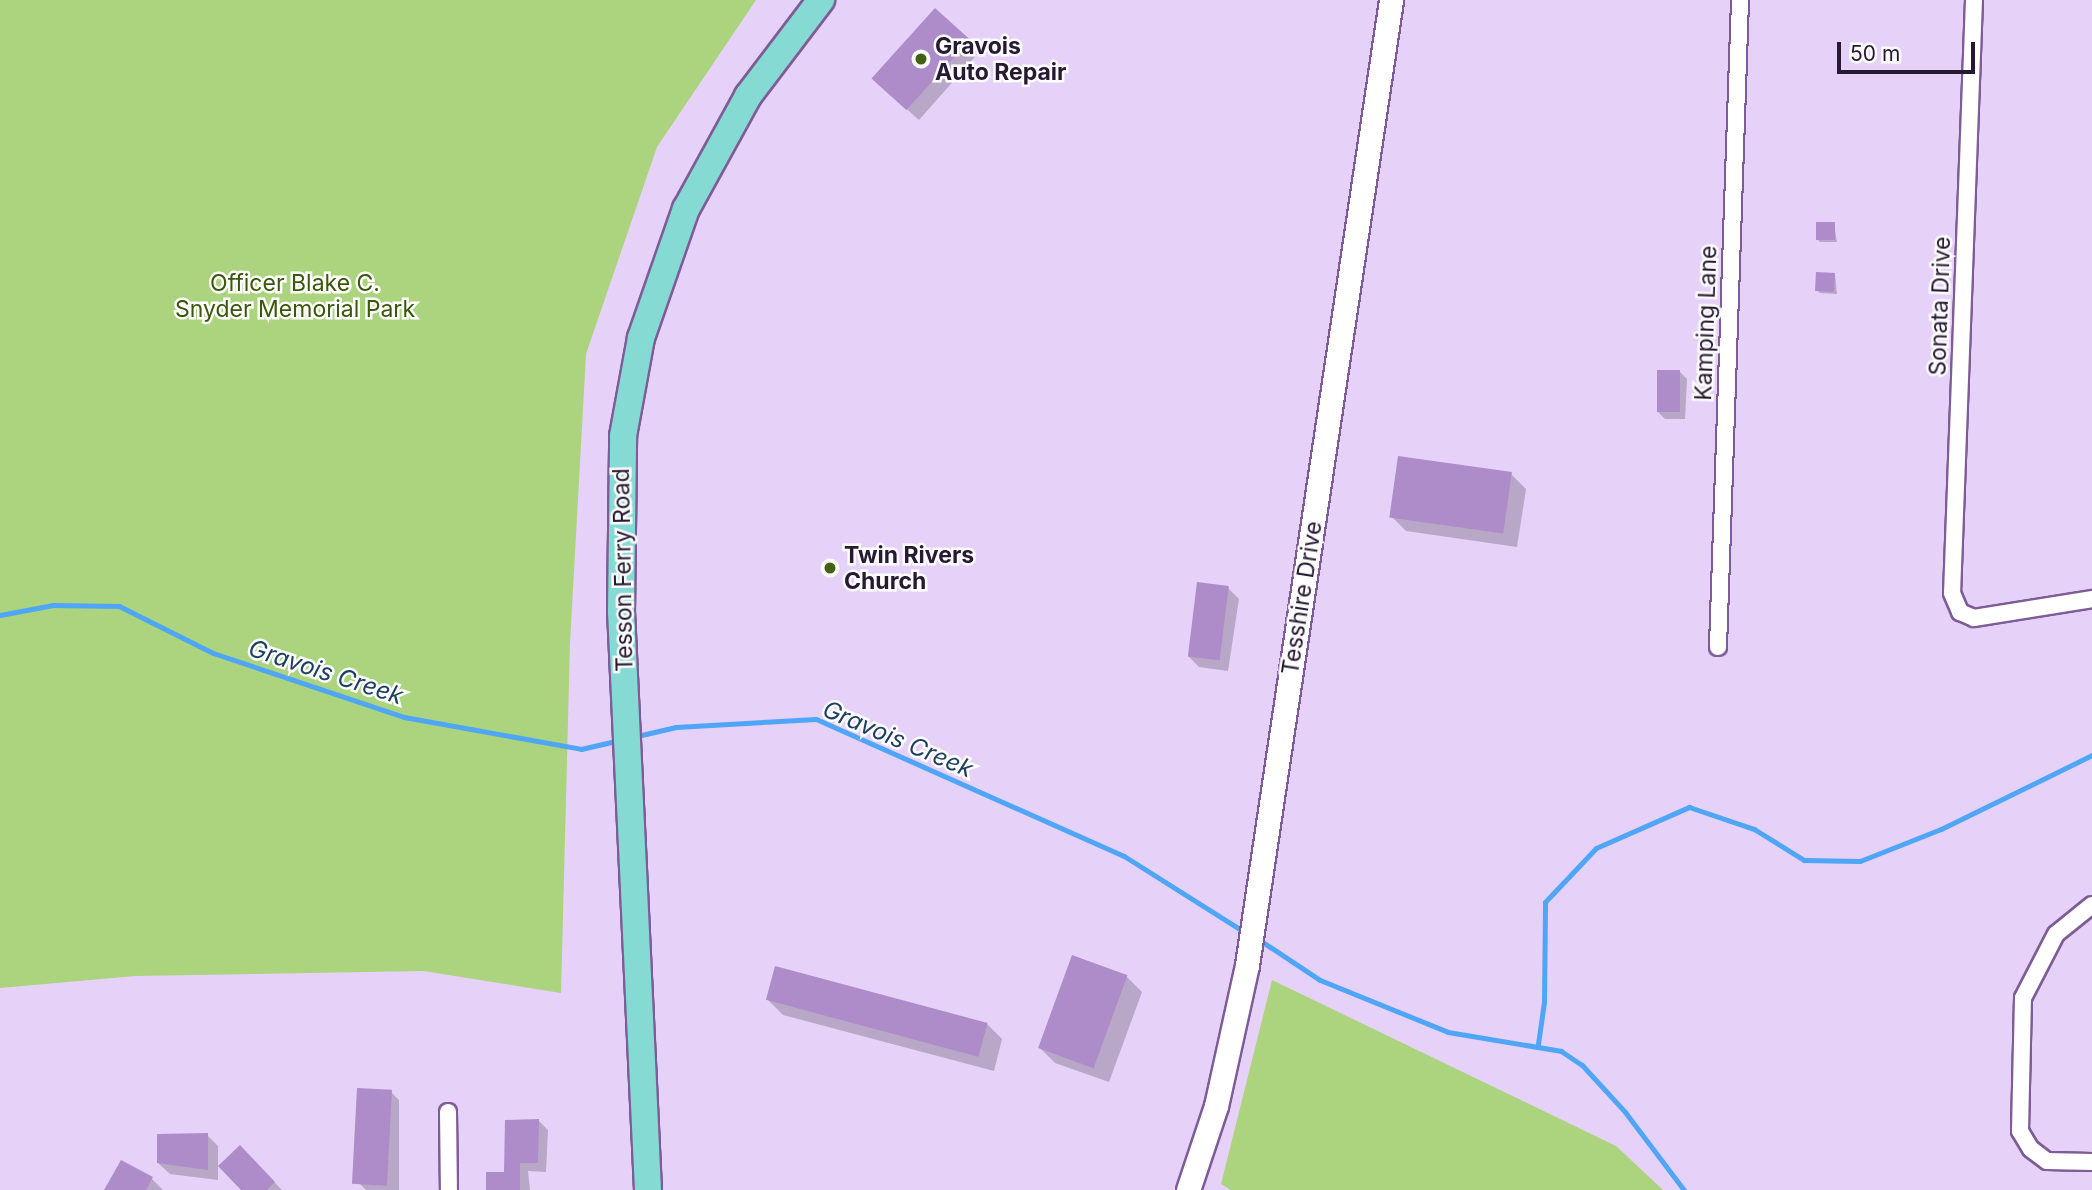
<!DOCTYPE html>
<html>
<head>
<meta charset="utf-8">
<style>
	body { margin:0 }
	#map { position:relative; width:2092px; height:1190px; overflow:hidden; background:#e6d1f8; font-family:Inter,sans-serif }
	div>[style] { position:absolute }
	.green>* { inset:0; background:#acd37e }
	.shadow>* { inset:0; background:#0003 }
	.stream>* { height:5px; margin:-2.5px; padding:0 2.5px; transform-origin:2.5px; border-radius:2.5px; background:#4fa6f7 }
	.building>* { inset:0; background:#ad8cc9; transform-origin:0 0 }
	.roads { filter:drop-shadow(2px 0 #7d5c97) drop-shadow(-2px 0 #7d5c97) drop-shadow(0 2px #7d5c97) drop-shadow(0 -2px #7d5c97) }
	.street>* { height:16px; margin:-8px; padding:0 8px; transform-origin:8px; border-radius:8px; background:#fff }
	.secondary>* { height:23px; margin:-11.5px; padding:0 11.5px; transform-origin:11.5px; border-radius:11.5px; background:#fff }
	.primary>* { height:26px; margin:-13px; padding:0 13px; transform-origin:13px; border-radius:13px; background:#86dad4 }
	.dots>* { width:19px; height:19px; translate:-50% -50%; box-sizing:border-box; border:4px solid #fcfcfc; border-radius:50% }
	span { translate:-50% -50%; white-space:nowrap; text-align:center; line-height:1.15; -webkit-text-stroke:5px #fcfcfc; paint-order:stroke }
	.poi-label { font-size:23px; color:#261931; font-weight:700 }
	.left { translate:0 -50%; text-align:left }
	.park-label { font-size:23px; color:#3b570a }
	.street-label { font-size:23px; color:#261931 }
	.water-label { font-size:24px; color:#1d4061; font-style:italic }
	.scale { position:absolute; left:1837px; top:42px; width:138px; height:32px; box-sizing:border-box; border:4px solid #261931; border-top:0; padding-left:9px; font-size:21px; line-height:24px; white-space:nowrap; color:#261931; -webkit-text-stroke:5px #fcfcfc; paint-order:stroke }
</style>
</head>
<body>
<div id="map">
	<div class="green">
		<i style="clip-path:polygon(0 0,756px 0,657px 147px,586px 354px,570px 643px,561px 993px,423px 971px,135px 976px,0 988px)"></i>
		<i style="clip-path:polygon(1272px 980px,1616px 1146px,1663px 1190px,1231px 1190px,1221px 1184px)"></i>
	</div>
	<div class="shadow">
		<i style="clip-path:polygon(969px 40px,980px 51px,919px 120px,885px 90px)"></i>
		<i style="clip-path:polygon(1834px 224px,1837px 242px,1820px 242px,1817px 239px)"></i>
		<i style="clip-path:polygon(1835px 274px,1837px 294px,1820px 293px,1817px 290px)"></i>
		<i style="clip-path:polygon(1680px 372px,1687px 379px,1685px 419px,1665px 419px,1658px 412px)"></i>
		<i style="clip-path:polygon(1511px 474px,1526px 489px,1517px 547px,1406px 531px,1391px 516px)"></i>
		<i style="clip-path:polygon(1228px 588px,1239px 599px,1228px 671px,1199px 667px,1188px 656px)"></i>
		<i style="clip-path:polygon(1127px 977px,1142px 992px,1109px 1082px,1055px 1063px,1040px 1048px)"></i>
		<i style="clip-path:polygon(768px 1000px,987px 1024px,1002px 1039px,994px 1071px,783px 1015px)"></i>
		<i style="clip-path:polygon(391px 1092px,399px 1100px,399px 1190px,366px 1190px,359px 1183px)"></i>
		<i style="clip-path:polygon(539px 1121px,548px 1130px,546px 1172px,528px 1171px,530px 1190px,489px 1190px,505px 1174px)"></i>
		<i style="clip-path:polygon(207px 1135px,218px 1146px,218px 1180px,170px 1174px,158px 1163px)"></i>
		<i style="clip-path:polygon(240px 1148px,282px 1190px,242px 1190px)"></i>
		<i style="clip-path:polygon(152px 1179px,163px 1190px,106px 1190px)"></i>
	</div>
	<div class="stream">
		<i style="left:0;top:615px;width:54px;rotate:-10.7deg"></i>
		<i style="left:53px;top:605px;width:66px;rotate:0.9deg"></i>
		<i style="left:119px;top:606px;width:105px;rotate:26.6deg"></i>
		<i style="left:213px;top:653px;width:201px;rotate:18.5deg"></i>
		<i style="left:404px;top:717px;width:180px;rotate:10.2deg"></i>
		<i style="left:581px;top:749px;width:40px;rotate:-13deg"></i>
		<i style="left:633px;top:737px;width:44px;rotate:-13.1deg"></i>
		<i style="left:676px;top:727px;width:140px;rotate:-3.3deg"></i>
		<i style="left:816px;top:719px;width:337px;rotate:24deg"></i>
		<i style="left:1124px;top:856px;width:144px;rotate:32.3deg"></i>
		<i style="left:1258px;top:939px;width:74px;rotate:33.5deg"></i>
		<i style="left:1320px;top:980px;width:138px;rotate:22.1deg"></i>
		<i style="left:1448px;top:1032px;width:115px;rotate:9.5deg"></i>
		<i style="left:1561px;top:1051px;width:25px;rotate:34deg"></i>
		<i style="left:1582px;top:1065px;width:64px;rotate:47.5deg"></i>
		<i style="left:1625px;top:1112px;width:98px;rotate:52.9deg"></i>
		<i style="left:1538px;top:1044px;width:42px;rotate:-81.9deg"></i>
		<i style="left:1544px;top:1002px;width:100px;rotate:-89.4deg"></i>
		<i style="left:1545px;top:902px;width:74px;rotate:-46.6deg"></i>
		<i style="left:1596px;top:848px;width:102px;rotate:-23.8deg"></i>
		<i style="left:1689px;top:807px;width:69px;rotate:18.7deg"></i>
		<i style="left:1754px;top:829px;width:59px;rotate:31.8deg"></i>
		<i style="left:1804px;top:860px;width:56px;rotate:1deg"></i>
		<i style="left:1860px;top:861px;width:87px;rotate:-21.6deg"></i>
		<i style="left:1941px;top:829px;width:168px;rotate:-26.1deg"></i>
	</div>
	<div class="building">
		<i style="left:935px;top:8px;width:47px;height:95px;rotate:42deg"></i>
		<i style="left:1816px;top:222px;width:19px;height:18px"></i>
		<i style="left:1816px;top:272px;width:19px;height:19px;rotate:3deg"></i>
		<i style="left:1657px;top:370px;width:23px;height:42px"></i>
		<i style="left:1398px;top:456px;width:115px;height:62px;rotate:8deg"></i>
		<i style="left:1197px;top:582px;width:32px;height:75px;rotate:7deg"></i>
		<i style="left:1072px;top:955px;width:59px;height:99px;rotate:20deg"></i>
		<i style="left:775px;top:966px;width:220px;height:35px;rotate:15deg"></i>
		<i style="left:357px;top:1088px;width:35px;height:96px;rotate:3deg"></i>
		<i style="clip-path:polygon(539px 1119px,538px 1163px,520px 1163px,520px 1190px,486px 1190px,486px 1172px,504px 1172px,505px 1120px)"></i>
		<i style="clip-path:polygon(208px 1133px,208px 1170px,157px 1163px,157px 1134px)"></i>
		<i style="clip-path:polygon(240px 1145px,275px 1182px,267px 1190px,241px 1190px,218px 1166px)"></i>
		<i style="clip-path:polygon(121px 1160px,153px 1177px,146px 1190px,104px 1190px)"></i>
	</div>
	<div class="roads">
		<div class="street">
			<i style="left:1974px;top:0;width:593px;rotate:92.12deg"></i>
			<i style="left:1952px;top:593px;width:21px;rotate:67deg"></i>
			<i style="left:1960px;top:612px;width:15px;rotate:23deg"></i>
			<i style="left:1974px;top:618px;width:120px;rotate:-9.1deg"></i>
			<i style="left:1718px;top:647px;width:647px;rotate:-88.05deg"></i>
			<i style="left:2092px;top:905px;width:46px;rotate:141.1deg"></i>
			<i style="left:2056px;top:934px;width:72px;rotate:117.3deg"></i>
			<i style="left:2023px;top:998px;width:133px;rotate:91.3deg"></i>
			<i style="left:2020px;top:1131px;width:21px;rotate:59deg"></i>
			<i style="left:2031px;top:1149px;width:20px;rotate:37deg"></i>
			<i style="left:2047px;top:1161px;width:45px;rotate:1.3deg"></i>
			<i style="left:448px;top:1112px;width:78px;rotate:89.3deg"></i>
		</div>
		<div class="secondary">
			<i style="left:1188px;top:1190px;width:89px;rotate:-71.6deg"></i>
			<i style="left:1216px;top:1106px;width:144px;rotate:-77.6deg"></i>
			<i style="left:1247px;top:965px;width:976px;rotate:-81.51deg"></i>
		</div>
		<div class="primary">
			<i style="left:648px;top:1190px;width:579px;rotate:-92.67deg"></i>
			<i style="left:621px;top:612px;width:176px;rotate:-89.3deg"></i>
			<i style="left:623px;top:436px;width:100px;rotate:-79.6deg"></i>
			<i style="left:641px;top:338px;width:137px;rotate:-70.8deg"></i>
			<i style="left:686px;top:209px;width:129px;rotate:-61.2deg"></i>
			<i style="left:748px;top:96px;width:121px;rotate:-52.8deg"></i>
		</div>
	</div>
	<div class="dots">
		<i style="left:921px;top:59px;background:#436114"></i>
		<i style="left:830px;top:568px;background:#436114"></i>
	</div>
	<div class="poi-label">
		<span class="left" style="left:935px;top:59px">Gravois<br>Auto Repair</span>
		<span class="left" style="left:844px;top:568px">Twin Rivers<br>Church</span>
	</div>
	<div class="park-label">
		<span style="left:295px;top:296px">Officer Blake C.<br>Snyder Memorial Park</span>
	</div>
	<div class="street-label">
		<span style="left:1940px;top:306px;rotate:-88deg">Sonata Drive</span>
		<span style="left:1706px;top:323px;rotate:-88deg">Kamping Lane</span>
		<span style="left:623px;top:570px;rotate:-91deg">Tesson Ferry Road</span>
		<span style="left:1302px;top:598px;rotate:-81deg">Tesshire Drive</span>
	</div>
	<div class="water-label">
		<span style="left:326px;top:672px;rotate:18deg">Gravois Creek</span>
		<span style="left:898px;top:739px;rotate:23deg">Gravois Creek</span>
	</div>
	<div class="scale">50 m</div>
</div>
</body>
</html>
